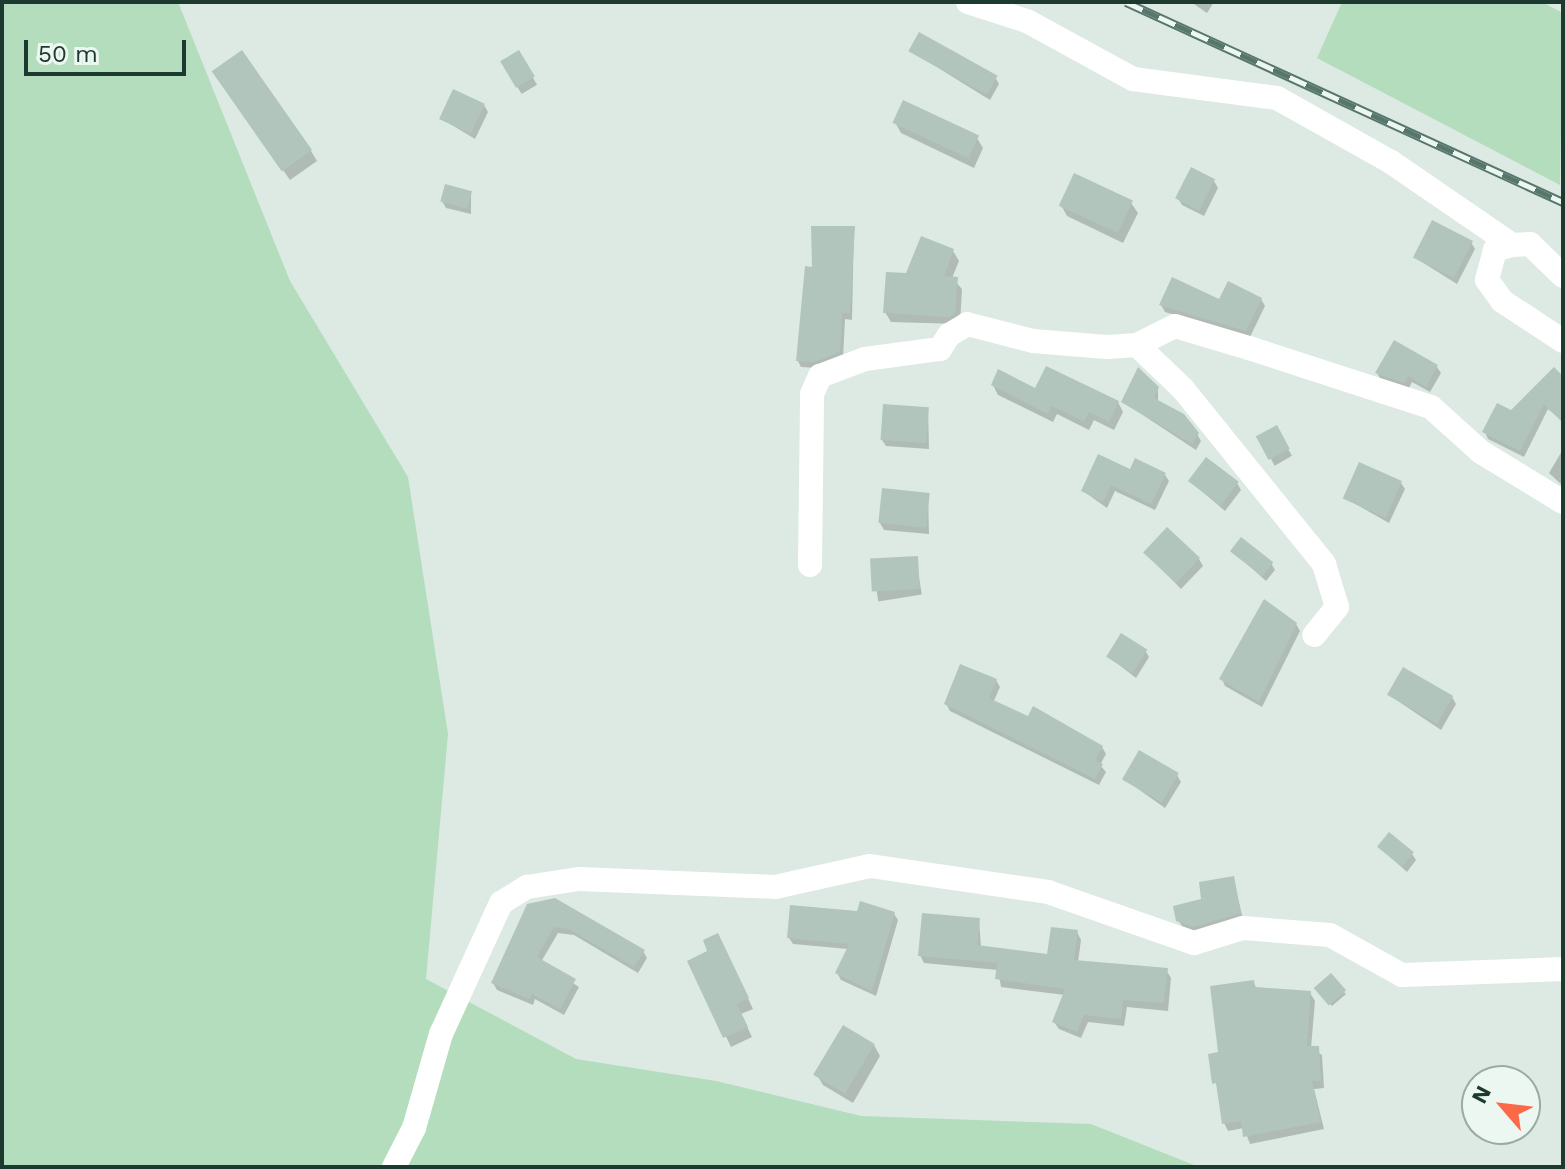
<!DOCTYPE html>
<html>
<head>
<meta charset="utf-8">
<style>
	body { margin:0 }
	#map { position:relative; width:1565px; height:1169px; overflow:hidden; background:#dceae3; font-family:"Work Sans",sans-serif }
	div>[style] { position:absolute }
	.green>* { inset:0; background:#b3ddbc }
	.shadow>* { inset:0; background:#0003; transform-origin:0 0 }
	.building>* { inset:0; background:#b2c5bc; transform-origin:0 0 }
	.street>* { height:24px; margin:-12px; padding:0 12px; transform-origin:12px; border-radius:12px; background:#fff }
	.rail>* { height:9px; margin-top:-4.5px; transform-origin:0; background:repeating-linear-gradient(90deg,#edf7f1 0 18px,#57766c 0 36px); box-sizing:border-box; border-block:2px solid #57766c }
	span { translate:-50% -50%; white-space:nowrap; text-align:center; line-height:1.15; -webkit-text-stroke:8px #edf7f1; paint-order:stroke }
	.frame { position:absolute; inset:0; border:4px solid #1d3a30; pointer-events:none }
	.north { position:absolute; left:1461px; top:1065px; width:80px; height:80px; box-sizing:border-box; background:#edf7f1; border:2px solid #9aaba4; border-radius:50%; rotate:298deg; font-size:22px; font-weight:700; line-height:32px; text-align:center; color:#1d3a30 }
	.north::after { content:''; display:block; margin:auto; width:28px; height:36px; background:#fb6949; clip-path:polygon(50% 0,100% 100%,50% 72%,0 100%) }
	.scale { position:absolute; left:24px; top:40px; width:162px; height:36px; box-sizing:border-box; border:4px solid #1d3a30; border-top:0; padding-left:10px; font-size:24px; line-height:28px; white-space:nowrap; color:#1d3a30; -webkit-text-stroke:6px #edf7f1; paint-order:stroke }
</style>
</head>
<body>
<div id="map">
	<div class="green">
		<i style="clip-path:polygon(2px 2px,178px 2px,290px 281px,408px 477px,448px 734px,426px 979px,576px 1059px,716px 1081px,861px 1116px,1091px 1124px,1199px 1167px,2px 1167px)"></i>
		<i style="clip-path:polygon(1342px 2px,1542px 2px,1563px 13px,1560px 185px,1317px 58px)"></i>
	</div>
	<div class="shadow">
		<i style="clip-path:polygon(1191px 2px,1214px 2px,1207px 13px)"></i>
		<i style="clip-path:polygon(911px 51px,995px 77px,999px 84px,990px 100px)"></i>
		<i style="left:518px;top:53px;width:37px;height:18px;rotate:59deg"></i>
		<i style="clip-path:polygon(221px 82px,311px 151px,317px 161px,290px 180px)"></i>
		<i style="clip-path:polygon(484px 105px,488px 112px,475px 139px,442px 119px)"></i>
		<i style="clip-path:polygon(895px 122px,977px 138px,983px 148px,974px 168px,901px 133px)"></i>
		<i style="clip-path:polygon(1214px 181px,1218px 188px,1204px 216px,1182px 205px,1178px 198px)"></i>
		<i style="clip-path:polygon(471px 193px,471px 214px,446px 208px,442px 201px)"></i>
		<i style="clip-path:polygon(1131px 203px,1138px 213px,1123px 243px,1067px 216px,1061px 205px)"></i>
		<i style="clip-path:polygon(854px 228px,852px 320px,845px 319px,843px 359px,819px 368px,801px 367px,798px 361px,814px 269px)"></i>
		<i style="clip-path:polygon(1471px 242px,1475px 249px,1457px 284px,1414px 257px)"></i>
		<i style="clip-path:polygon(953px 251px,959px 261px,952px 278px,962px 289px,960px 324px,891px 322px,885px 312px,907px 275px)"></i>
		<i style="clip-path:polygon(1261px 299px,1265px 306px,1250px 337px,1165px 312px,1161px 305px)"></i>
		<i style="clip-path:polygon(1437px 367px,1441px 373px,1430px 392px,1412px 382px,1409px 388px,1381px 380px,1377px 373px)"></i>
		<i style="clip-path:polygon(1563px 379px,1563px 421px,1548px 409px,1524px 457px,1488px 439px,1485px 432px)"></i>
		<i style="clip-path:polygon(993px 385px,1118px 402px,1123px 412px,1114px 430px,1094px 420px,1089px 430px,1057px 414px,1053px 422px,998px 395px)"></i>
		<i style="clip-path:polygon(1158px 388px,1158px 402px,1197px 434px,1201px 441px,1196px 450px,1123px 402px)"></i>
		<i style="clip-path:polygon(928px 409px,929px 449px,886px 446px,882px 440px)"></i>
		<i style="left:1276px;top:428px;width:32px;height:20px;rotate:60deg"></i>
		<i style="clip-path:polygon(1562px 451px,1563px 452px,1563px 486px,1549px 473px)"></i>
		<i style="clip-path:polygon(1131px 472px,1165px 475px,1169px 481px,1155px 510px,1115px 491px,1107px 508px,1083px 491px)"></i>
		<i style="clip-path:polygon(1190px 481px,1237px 483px,1241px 490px,1225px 511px)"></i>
		<i style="clip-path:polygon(1401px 483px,1405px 489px,1389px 523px,1345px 498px)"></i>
		<i style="clip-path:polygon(928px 495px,929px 534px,884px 530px,880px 523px)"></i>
		<i style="clip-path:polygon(1233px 551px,1271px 563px,1275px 570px,1266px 581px)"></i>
		<i style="clip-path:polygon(1146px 553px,1199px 559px,1203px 566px,1181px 589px)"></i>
		<i style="left:916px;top:558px;width:37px;height:44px;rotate:81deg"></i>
		<i style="clip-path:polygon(1296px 624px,1300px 631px,1262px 707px,1225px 686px,1222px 679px)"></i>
		<i style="clip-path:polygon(1145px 650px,1149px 657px,1136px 678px,1109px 657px)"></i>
		<i style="clip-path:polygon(996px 680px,1000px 687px,993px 703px,1102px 747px,1106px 754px,1100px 765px,1106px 772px,1099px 785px,950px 711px,946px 704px)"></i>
		<i style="clip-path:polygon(1389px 695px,1452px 697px,1456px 704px,1441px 730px)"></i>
		<i style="clip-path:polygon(1177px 775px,1181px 782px,1165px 808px,1124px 779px)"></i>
		<i style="clip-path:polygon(1379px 847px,1412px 854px,1416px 860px,1407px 872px)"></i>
		<i style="clip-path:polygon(1233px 878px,1243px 919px,1198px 932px,1182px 926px,1178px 920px)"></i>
		<i style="clip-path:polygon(529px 906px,643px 951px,647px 958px,638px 973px,574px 935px,558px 933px,541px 962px,579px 987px,564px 1015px,535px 999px,533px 1005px,497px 990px,493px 983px)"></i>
		<i style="clip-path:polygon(894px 914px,898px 920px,876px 996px,841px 980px,837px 973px,848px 949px,793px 944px,789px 938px)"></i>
		<i style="clip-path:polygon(979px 920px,981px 947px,1049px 956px,1077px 932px,1081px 940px,1078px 962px,1166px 970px,1171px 978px,1168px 1011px,1127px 1007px,1124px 1026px,1088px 1022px,1081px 1038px,1059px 1029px,1054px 1022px,1065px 995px,1001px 987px,998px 970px,924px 963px,920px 955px)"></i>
		<i style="clip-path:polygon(723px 945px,753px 1009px,741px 1014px,752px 1037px,731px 1047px,690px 962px)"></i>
		<i style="clip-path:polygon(1253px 982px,1257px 989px,1310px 993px,1315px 1001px,1311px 1048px,1322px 1055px,1324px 1088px,1314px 1089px,1324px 1129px,1250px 1144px,1244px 1128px,1228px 1131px,1224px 1123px,1211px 1055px,1221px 1054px)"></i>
		<i style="clip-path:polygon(1318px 991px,1344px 992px,1346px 994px,1332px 1006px)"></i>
		<i style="clip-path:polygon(874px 1045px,880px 1056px,853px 1103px,823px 1085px,817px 1075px)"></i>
	</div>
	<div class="building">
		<i style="left:919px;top:32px;width:90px;height:22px;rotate:29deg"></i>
		<i style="left:242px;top:50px;width:122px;height:37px;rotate:55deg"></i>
		<i style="left:519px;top:50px;width:31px;height:22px;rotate:59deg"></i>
		<i style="left:453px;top:89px;width:35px;height:33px;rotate:25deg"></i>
		<i style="left:903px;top:100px;width:84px;height:25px;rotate:25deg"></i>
		<i style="left:1191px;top:167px;width:27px;height:35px;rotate:27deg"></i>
		<i style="left:1074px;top:173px;width:65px;height:36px;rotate:25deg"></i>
		<i style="left:445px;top:184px;width:28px;height:18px;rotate:15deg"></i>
		<i style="left:1432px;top:220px;width:46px;height:42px;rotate:27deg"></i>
		<i style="clip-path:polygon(811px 226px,855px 226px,850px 313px,842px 313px,840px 352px,814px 362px,796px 361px,805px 266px,812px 267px)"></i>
		<i style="clip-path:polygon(921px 236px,954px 249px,944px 276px,958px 277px,955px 314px,949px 317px,883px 313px,886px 272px,906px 273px)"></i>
		<i style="clip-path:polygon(1172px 277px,1219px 299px,1228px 281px,1262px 298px,1246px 331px,1159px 305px)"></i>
		<i style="clip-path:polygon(1394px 340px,1438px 365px,1426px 387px,1408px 376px,1405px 383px,1375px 373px)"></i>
		<i style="clip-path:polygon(1046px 366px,1119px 401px,1109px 422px,1089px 412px,1084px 422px,1052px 406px,1048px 414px,991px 385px,998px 369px,1035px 388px)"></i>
		<i style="clip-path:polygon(1138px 367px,1159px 387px,1154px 398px,1184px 414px,1199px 433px,1192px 444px,1121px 402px)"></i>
		<i style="clip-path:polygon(1554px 367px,1563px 376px,1563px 423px,1544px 404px,1520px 451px,1482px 432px,1497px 403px,1511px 410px)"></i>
		<i style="left:883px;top:404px;width:46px;height:36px;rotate:4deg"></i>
		<i style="left:1277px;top:425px;width:27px;height:24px;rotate:62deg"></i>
		<i style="clip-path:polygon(1098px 454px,1130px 469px,1135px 458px,1166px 473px,1151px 504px,1111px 485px,1103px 502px,1081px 491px)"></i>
		<i style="left:1206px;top:457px;width:41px;height:30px;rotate:37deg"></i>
		<i style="left:1359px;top:462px;width:47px;height:40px;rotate:24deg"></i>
		<i style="left:882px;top:488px;width:48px;height:35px;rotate:6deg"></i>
		<i style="left:1167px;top:527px;width:45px;height:35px;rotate:43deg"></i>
		<i style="left:1241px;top:537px;width:41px;height:18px;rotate:38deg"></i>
		<i style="left:918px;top:556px;width:33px;height:48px;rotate:87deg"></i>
		<i style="clip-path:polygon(1264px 599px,1297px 623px,1259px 702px,1219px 679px)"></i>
		<i style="left:1121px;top:633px;width:31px;height:28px;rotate:32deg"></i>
		<i style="clip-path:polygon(960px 664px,997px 679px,989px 698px,1028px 716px,1033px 706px,1103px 746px,1095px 760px,1103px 764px,1095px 779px,944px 704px)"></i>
		<i style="left:1403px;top:667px;width:58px;height:32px;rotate:30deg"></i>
		<i style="left:1139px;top:750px;width:46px;height:34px;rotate:30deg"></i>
		<i style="left:1389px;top:832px;width:32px;height:19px;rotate:39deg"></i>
		<i style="clip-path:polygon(1234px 876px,1241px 913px,1194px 927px,1176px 921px,1173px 906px,1201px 899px,1199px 882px)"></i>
		<i style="clip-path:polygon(555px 898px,645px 950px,634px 967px,568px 929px,554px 927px,537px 957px,576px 979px,560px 1009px,532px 994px,529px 999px,491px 983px,527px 904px)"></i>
		<i style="clip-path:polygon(860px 901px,895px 912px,872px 991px,835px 973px,849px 944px,787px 938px,790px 905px,857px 911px)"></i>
		<i style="clip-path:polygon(922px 913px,980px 918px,977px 945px,1047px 954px,1051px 927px,1078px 930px,1074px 960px,1168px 968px,1164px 1003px,1123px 1000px,1121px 1019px,1084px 1015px,1077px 1032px,1052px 1022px,1065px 989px,995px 979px,997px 963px,918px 956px)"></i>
		<i style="clip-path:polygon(718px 933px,749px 998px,737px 1004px,748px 1027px,723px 1038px,687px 961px,707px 951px,703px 940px)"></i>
		<i style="left:1331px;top:973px;width:23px;height:23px;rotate:49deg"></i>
		<i style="clip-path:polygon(1254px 980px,1255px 987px,1311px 991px,1307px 1046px,1319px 1046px,1321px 1081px,1312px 1081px,1321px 1122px,1243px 1137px,1241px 1121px,1222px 1124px,1216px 1083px,1212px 1084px,1208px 1054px,1218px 1052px,1210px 986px)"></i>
		<i style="left:843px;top:1025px;width:37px;height:58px;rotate:31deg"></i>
	</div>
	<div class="street">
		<i style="left:968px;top:2px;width:62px;rotate:17.9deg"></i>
		<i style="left:1027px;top:21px;width:121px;rotate:28.7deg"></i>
		<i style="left:1133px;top:79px;width:145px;rotate:7.5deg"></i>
		<i style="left:1277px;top:98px;width:131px;rotate:29.3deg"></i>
		<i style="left:1391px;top:162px;width:147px;rotate:34.4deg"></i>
		<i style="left:1563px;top:276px;width:46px;rotate:-135.9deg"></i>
		<i style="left:1530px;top:244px;width:18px;rotate:177deg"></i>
		<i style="left:1512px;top:245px;width:18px;rotate:164deg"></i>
		<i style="left:1495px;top:250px;width:31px;rotate:105deg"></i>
		<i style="left:1487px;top:280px;width:26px;rotate:54deg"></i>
		<i style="left:1502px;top:301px;width:73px;rotate:33.3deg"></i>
		<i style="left:1137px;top:345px;width:64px;rotate:43.7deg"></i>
		<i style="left:1183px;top:389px;width:225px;rotate:51.1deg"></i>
		<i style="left:1324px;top:564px;width:45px;rotate:73.2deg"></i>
		<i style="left:1337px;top:607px;width:36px;rotate:129deg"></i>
		<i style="left:810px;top:565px;width:171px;rotate:-89.3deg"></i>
		<i style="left:812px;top:394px;width:20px;rotate:-66deg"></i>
		<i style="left:820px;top:376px;width:48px;rotate:-20.7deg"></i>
		<i style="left:865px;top:359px;width:76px;rotate:-7.6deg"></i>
		<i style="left:940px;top:349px;width:17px;rotate:-57deg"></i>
		<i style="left:949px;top:335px;width:21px;rotate:-31deg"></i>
		<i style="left:967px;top:324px;width:68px;rotate:14.4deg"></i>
		<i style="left:1033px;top:341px;width:74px;rotate:4.6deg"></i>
		<i style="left:1107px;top:347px;width:30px;rotate:-4deg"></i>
		<i style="left:1137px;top:345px;width:42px;rotate:-26.6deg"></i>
		<i style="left:1175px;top:326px;width:77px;rotate:16.6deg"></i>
		<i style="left:1249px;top:348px;width:191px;rotate:18deg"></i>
		<i style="left:1431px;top:407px;width:67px;rotate:42deg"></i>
		<i style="left:1481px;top:452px;width:96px;rotate:31.4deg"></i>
		<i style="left:394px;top:1167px;width:44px;rotate:-62.9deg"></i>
		<i style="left:414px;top:1128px;width:98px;rotate:-74deg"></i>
		<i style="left:441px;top:1034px;width:144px;rotate:-65.4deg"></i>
		<i style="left:501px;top:903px;width:31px;rotate:-32deg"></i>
		<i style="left:527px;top:887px;width:53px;rotate:-8.7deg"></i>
		<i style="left:579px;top:879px;width:196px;rotate:2.3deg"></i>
		<i style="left:775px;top:887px;width:97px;rotate:-12.5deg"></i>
		<i style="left:870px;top:866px;width:180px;rotate:8.3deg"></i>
		<i style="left:1048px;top:892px;width:155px;rotate:19.3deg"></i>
		<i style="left:1194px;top:943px;width:51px;rotate:-17deg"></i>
		<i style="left:1243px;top:928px;width:87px;rotate:4.6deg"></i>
		<i style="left:1330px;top:935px;width:82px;rotate:29.1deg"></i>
		<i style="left:1402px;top:975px;width:161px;rotate:-2.1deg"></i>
	</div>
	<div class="rail">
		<i style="left:1126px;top:2px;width:481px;rotate:24.6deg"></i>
	</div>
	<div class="frame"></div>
	<div class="north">N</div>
	<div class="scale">50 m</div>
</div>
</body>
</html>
